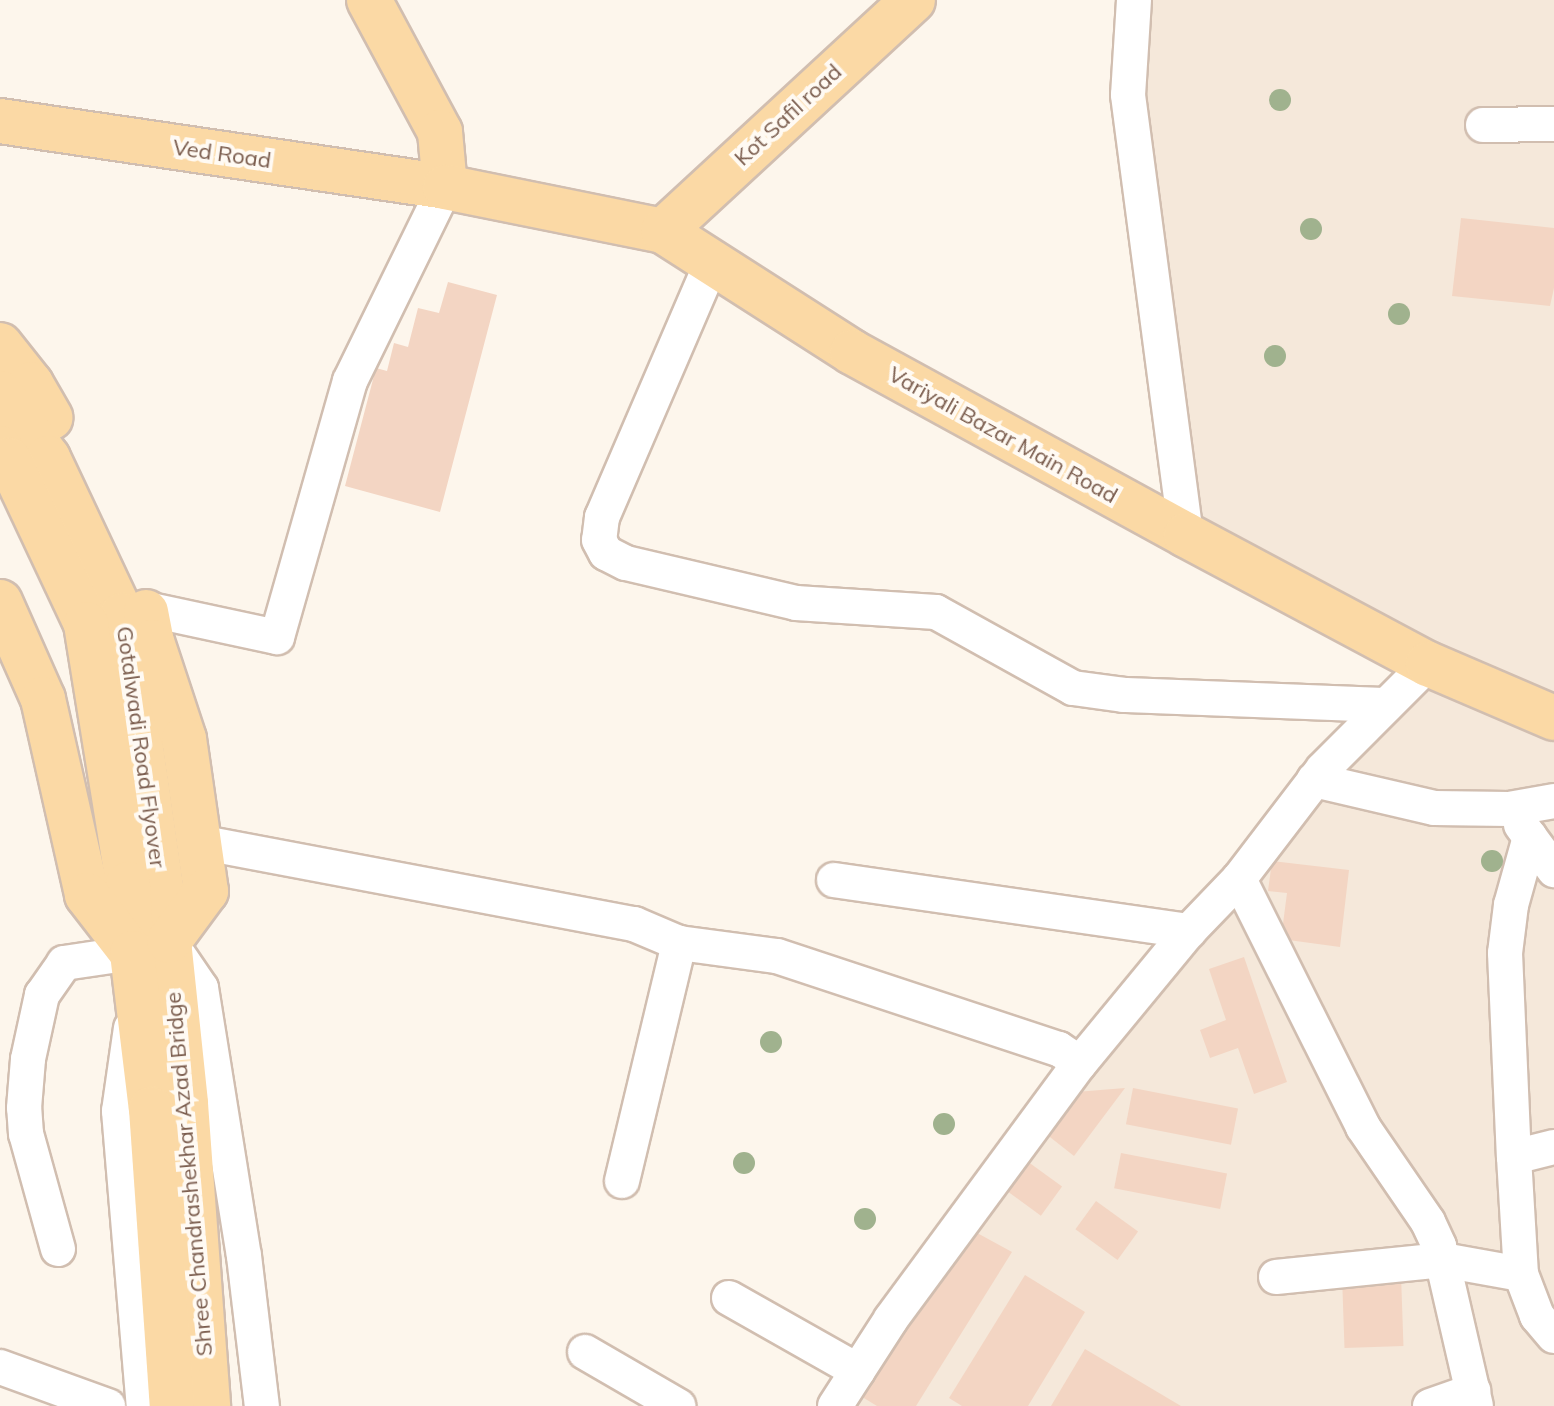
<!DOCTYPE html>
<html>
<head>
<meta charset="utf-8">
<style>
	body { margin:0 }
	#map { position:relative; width:1554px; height:1406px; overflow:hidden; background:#fdf6ec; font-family:Mulish,sans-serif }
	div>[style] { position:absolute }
	.residential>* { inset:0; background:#f5e8da }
	.building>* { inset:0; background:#f3d5c3; transform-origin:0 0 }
	.roads { filter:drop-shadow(2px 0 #d1beb0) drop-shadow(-2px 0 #d1beb0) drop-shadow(0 2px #d1beb0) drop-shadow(0 -2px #d1beb0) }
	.minor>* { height:34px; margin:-17px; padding:0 17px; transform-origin:17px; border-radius:17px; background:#fff }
	.major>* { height:44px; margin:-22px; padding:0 22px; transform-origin:22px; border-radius:22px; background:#fbd9a5 }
	.trees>* { width:22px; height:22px; margin:-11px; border-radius:50%; background:#a0b28e }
	span { translate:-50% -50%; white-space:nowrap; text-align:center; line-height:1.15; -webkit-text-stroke:8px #fffaf3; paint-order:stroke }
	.street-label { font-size:22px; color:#7a5c4d }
</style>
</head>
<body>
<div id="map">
	<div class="residential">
		<i style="clip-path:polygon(1139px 0,1554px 0,1554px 707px,1191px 531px,1159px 313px)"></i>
		<i style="clip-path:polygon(1427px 677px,1554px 738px,1554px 1406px,841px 1406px,1084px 1066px)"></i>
	</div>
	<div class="building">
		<i style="clip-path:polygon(1461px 218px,1554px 228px,1554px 288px,1550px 306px,1452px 296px)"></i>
		<i style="clip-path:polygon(448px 282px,497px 295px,440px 512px,345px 486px,376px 368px,387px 371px,394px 343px,408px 347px,418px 308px,439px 313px)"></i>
		<i style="clip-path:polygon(1272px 861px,1349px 870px,1340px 947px,1281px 939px,1287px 893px,1268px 891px)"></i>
		<i style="clip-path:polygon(1244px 957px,1287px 1082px,1254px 1094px,1238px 1048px,1210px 1058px,1200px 1030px,1226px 1020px,1209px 969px)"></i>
		<i style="clip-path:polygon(1125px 1088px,1074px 1156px,1041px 1130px,1076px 1092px)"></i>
		<i style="left:1133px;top:1088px;width:107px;height:37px;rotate:11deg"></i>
		<i style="left:1121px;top:1153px;width:108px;height:36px;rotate:11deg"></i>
		<i style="left:1020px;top:1156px;width:52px;height:36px;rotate:36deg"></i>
		<i style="left:1096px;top:1201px;width:52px;height:35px;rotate:36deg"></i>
		<i style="clip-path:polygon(968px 1228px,1012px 1252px,916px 1406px,877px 1406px,854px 1392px)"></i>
		<i style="clip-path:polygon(1025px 1275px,1085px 1312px,1028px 1406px,962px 1406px,949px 1398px)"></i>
		<i style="left:1401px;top:1275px;width:71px;height:59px;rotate:88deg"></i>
		<i style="clip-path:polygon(1085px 1349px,1181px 1406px,1051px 1406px)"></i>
	</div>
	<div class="roads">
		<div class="minor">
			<i style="left:1134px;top:0;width:95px;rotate:93.6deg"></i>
			<i style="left:1128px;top:95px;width:444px;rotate:82.5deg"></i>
			<i style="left:1483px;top:125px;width:71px;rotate:-0.8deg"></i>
			<i style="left:712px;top:262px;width:278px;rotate:113.3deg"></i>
			<i style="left:602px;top:517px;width:23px;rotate:97deg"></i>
			<i style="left:599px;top:540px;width:15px;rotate:62deg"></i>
			<i style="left:606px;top:553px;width:22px;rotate:27deg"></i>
			<i style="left:626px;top:563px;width:175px;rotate:13.2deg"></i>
			<i style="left:796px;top:603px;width:140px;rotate:3.7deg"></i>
			<i style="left:936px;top:612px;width:157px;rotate:29deg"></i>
			<i style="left:1073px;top:688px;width:51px;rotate:7.8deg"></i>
			<i style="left:1124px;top:695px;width:262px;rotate:2.2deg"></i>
			<i style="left:146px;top:609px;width:134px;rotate:12.1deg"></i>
			<i style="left:277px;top:637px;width:266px;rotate:-74.1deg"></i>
			<i style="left:350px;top:381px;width:216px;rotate:-63.9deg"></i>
			<i style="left:1314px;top:780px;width:123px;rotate:13.1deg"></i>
			<i style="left:1434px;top:808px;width:75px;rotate:0.8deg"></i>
			<i style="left:1509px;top:809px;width:46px;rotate:-10.1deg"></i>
			<i style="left:1521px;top:825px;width:56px;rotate:53.7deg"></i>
			<i style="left:1530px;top:837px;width:71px;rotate:105.6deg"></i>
			<i style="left:1511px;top:905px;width:48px;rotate:97.1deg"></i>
			<i style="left:1505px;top:953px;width:204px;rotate:87.5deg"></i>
			<i style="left:1514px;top:1157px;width:117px;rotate:86.6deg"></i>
			<i style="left:1521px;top:1274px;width:45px;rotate:69.1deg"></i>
			<i style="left:1537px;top:1316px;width:26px;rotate:50deg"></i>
			<i style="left:199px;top:842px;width:443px;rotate:10.7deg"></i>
			<i style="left:634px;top:924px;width:49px;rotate:22.9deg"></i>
			<i style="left:679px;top:943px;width:99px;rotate:7.6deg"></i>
			<i style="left:777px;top:956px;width:297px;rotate:18.3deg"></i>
			<i style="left:1059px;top:1049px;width:25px;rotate:34deg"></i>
			<i style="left:1239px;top:879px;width:277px;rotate:63.4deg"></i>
			<i style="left:1363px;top:1127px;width:115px;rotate:55.6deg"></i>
			<i style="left:1428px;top:1222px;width:26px;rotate:65deg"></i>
			<i style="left:1439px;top:1246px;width:164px;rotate:77deg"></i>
			<i style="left:834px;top:880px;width:359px;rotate:8.2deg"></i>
			<i style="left:169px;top:941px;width:57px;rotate:55.8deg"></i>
			<i style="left:201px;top:988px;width:271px;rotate:80.9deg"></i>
			<i style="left:244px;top:1256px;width:151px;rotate:83.2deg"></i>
			<i style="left:131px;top:1028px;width:84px;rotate:98.2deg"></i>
			<i style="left:119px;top:1111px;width:296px;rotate:85.2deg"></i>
			<i style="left:1514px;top:1157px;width:41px;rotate:-14deg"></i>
			<i style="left:622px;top:1181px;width:245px;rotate:-76.5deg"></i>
			<i style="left:58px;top:1249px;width:119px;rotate:-105.5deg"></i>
			<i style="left:26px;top:1134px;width:26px;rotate:-94deg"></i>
			<i style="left:24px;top:1108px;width:49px;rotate:-85.3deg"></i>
			<i style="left:28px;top:1059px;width:66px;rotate:-77.7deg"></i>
			<i style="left:42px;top:995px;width:39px;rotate:-55deg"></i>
			<i style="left:64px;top:963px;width:69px;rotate:-8.4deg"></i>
			<i style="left:1276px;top:1277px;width:168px;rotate:-5.8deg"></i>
			<i style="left:1443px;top:1260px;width:79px;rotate:10.2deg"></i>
			<i style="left:729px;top:1298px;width:148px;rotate:29.5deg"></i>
			<i style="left:585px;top:1352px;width:108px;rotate:30.1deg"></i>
			<i style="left:0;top:1367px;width:115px;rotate:19.9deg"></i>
			<i style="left:835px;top:1406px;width:103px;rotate:-57.2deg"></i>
			<i style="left:891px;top:1319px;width:318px;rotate:-53.6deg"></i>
			<i style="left:1080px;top:1063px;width:171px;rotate:-50.5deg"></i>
			<i style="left:1189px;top:931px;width:72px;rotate:-46.1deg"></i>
			<i style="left:1239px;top:879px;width:138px;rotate:-52.6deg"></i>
			<i style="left:1323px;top:769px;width:148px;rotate:-45deg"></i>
			<i style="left:1430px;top:1406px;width:46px;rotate:-19.2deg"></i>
		</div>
		<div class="major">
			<i style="left:369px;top:0;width:150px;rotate:61.7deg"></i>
			<i style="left:440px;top:132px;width:55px;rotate:84.8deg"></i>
			<i style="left:0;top:121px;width:450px;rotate:8.4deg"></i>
			<i style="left:445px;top:187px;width:222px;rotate:11.4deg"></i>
			<i style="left:663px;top:231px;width:224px;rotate:32.6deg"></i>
			<i style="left:852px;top:352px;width:381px;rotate:28.7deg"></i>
			<i style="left:1186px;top:535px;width:274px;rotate:28.1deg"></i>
			<i style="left:1428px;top:664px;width:137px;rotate:23.2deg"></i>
			<i style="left:663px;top:231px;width:340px;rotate:-42.7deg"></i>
			<i style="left:0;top:345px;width:50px;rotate:51.5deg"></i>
			<i style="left:31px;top:384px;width:39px;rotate:60deg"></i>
			<i style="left:0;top:393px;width:81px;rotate:53.6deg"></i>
			<i style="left:48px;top:458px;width:174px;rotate:64.8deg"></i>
			<i style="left:122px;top:615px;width:329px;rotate:81.8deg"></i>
			<i style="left:169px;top:941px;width:164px;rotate:84deg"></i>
			<i style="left:186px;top:1104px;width:303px;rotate:85.8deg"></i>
			<i style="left:0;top:448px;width:15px;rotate:53deg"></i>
			<i style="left:9px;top:460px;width:181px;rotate:64.8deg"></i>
			<i style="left:86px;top:624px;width:263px;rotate:80.8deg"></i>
			<i style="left:128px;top:884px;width:69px;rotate:86.7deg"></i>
			<i style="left:0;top:602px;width:106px;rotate:66.1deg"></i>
			<i style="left:43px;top:699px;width:201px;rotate:77.3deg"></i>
			<i style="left:87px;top:895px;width:73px;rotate:52.2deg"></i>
			<i style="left:132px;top:953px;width:157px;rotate:83.1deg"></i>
			<i style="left:151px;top:1109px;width:298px;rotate:86deg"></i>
			<i style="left:146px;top:612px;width:31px;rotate:79deg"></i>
			<i style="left:152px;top:642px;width:102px;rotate:71.7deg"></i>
			<i style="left:184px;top:739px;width:154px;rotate:81.8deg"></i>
			<i style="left:206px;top:891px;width:62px;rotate:126.5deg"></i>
		</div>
	</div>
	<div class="trees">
		<i style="left:1280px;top:100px"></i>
		<i style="left:1311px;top:229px"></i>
		<i style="left:1399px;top:314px"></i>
		<i style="left:1275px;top:356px"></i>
		<i style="left:1492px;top:861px"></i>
		<i style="left:771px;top:1042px"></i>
		<i style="left:944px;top:1124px"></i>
		<i style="left:744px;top:1163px"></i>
		<i style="left:865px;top:1219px"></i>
	</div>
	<div class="street-label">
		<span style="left:788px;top:115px;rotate:-43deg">Kot Safil road</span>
		<span style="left:222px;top:154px;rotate:8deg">Ved Road</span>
		<span style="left:1003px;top:435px;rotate:29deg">Variyali Bazar Main Road</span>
		<span style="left:141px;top:747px;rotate:82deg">Gotalwadi Road Flyover</span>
		<span style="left:189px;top:1174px;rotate:-95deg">Shree Chandrashekhar Azad Bridge</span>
	</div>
</div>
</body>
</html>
